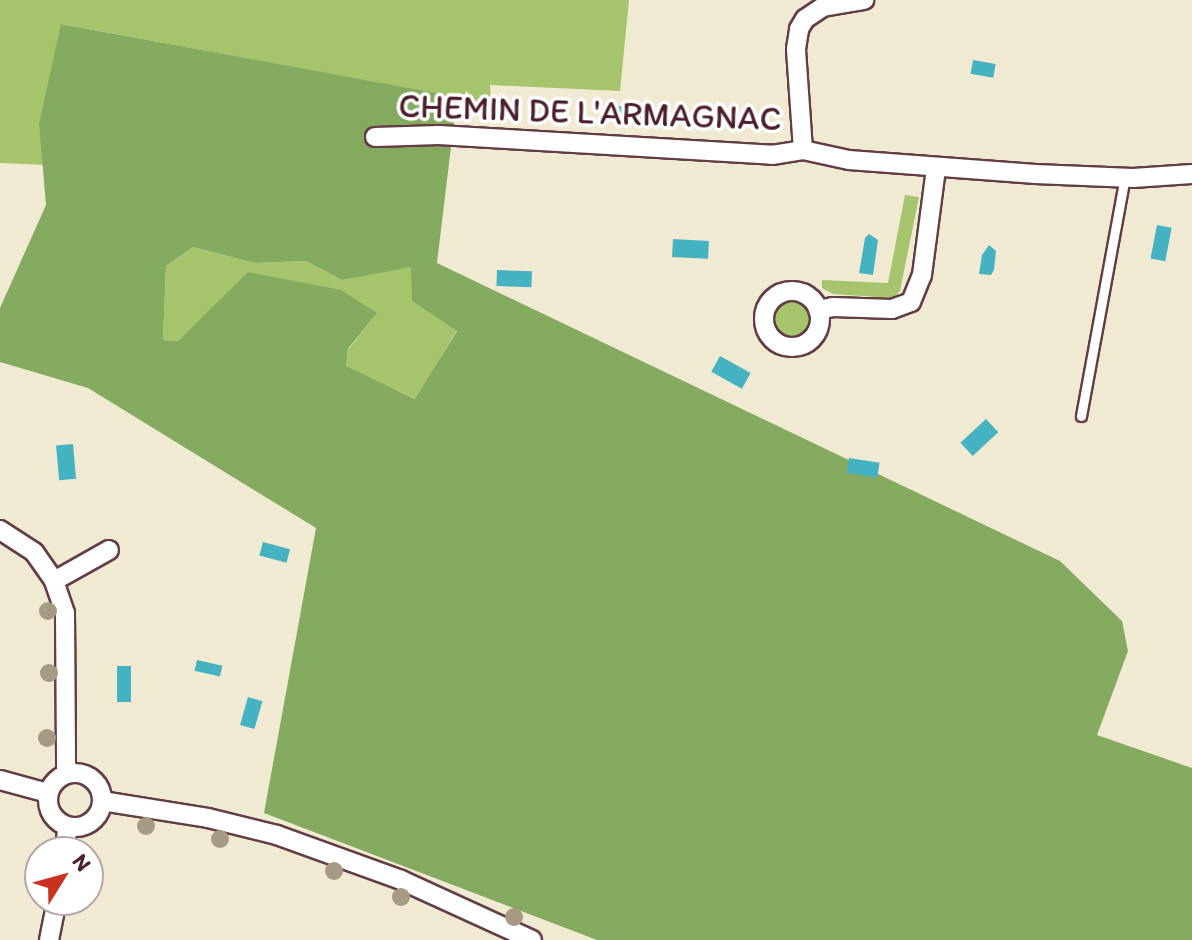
<!DOCTYPE html>
<html>
<head>
<meta charset="utf-8">
<style>
	body { margin:0 }
	#map { position:relative; width:1192px; height:940px; overflow:hidden; background:#f1ead2; font-family:Itim,sans-serif }
	div>[style] { position:absolute }
	.green>* { inset:0; background:#a6c46b }
	.round { border-radius:50% }
	.forest>* { inset:0; background:#84aa5f }
	.water>* { inset:0; background:#45b2c2; transform-origin:0 0 }
	.roads { filter:drop-shadow(2px 0 #633d44) drop-shadow(-2px 0 #633d44) drop-shadow(0 2px #633d44) drop-shadow(0 -2px #633d44) }
	.service>* { height:9px; margin:-4.5px; padding:0 4.5px; transform-origin:4.5px; border-radius:4.5px; background:#fff }
	.minor>* { height:18px; margin:-9px; padding:0 9px; transform-origin:9px; border-radius:9px; background:#fff }
	.minor>.ring { margin:-9px; padding:0; box-sizing:content-box; background:none; border:18px solid #fff; border-radius:50% }
	.trees>* { width:18px; height:18px; margin:-9px; border-radius:50%; background:#a79a82 }
	span { translate:-50% -50%; white-space:nowrap; text-align:center; line-height:1.15; -webkit-text-stroke:7px #fff; paint-order:stroke }
	.street-label { font-size:34px; color:#4a1f2b }
	.north { position:absolute; left:24px; top:836px; width:80px; height:80px; box-sizing:border-box; background:#fff; border:2px solid #b7a5aa; border-radius:50%; rotate:53deg; font-size:22px; font-weight:700; line-height:32px; text-align:center; color:#4a1f2b }
	.north::after { content:''; display:block; margin:auto; width:28px; height:36px; background:#c8321e; clip-path:polygon(50% 0,100% 100%,50% 72%,0 100%) }
</style>
</head>
<body>
<div id="map">
	<div class="green">
		<i style="clip-path:polygon(0 0,629px 0,620px 91px,490px 85px,491px 104px,62px 24px,40px 124px,46px 165px,0 163px)"></i>
		<i style="clip-path:polygon(905px 195px,919px 197px,900px 291px,893px 298px,833px 294px,822px 288px,822px 280px,888px 283px)"></i>
		<i style="clip-path:polygon(193px 247px,255px 263px,306px 261px,342px 280px,412px 266px,412px 301px,457px 330px,416px 399px,346px 367px,348px 350px,377px 313px,248px 273px,178px 341px,163px 340px,166px 266px)"></i>
		<i class="round" style="left:771px;top:297px;width:42px;height:42px"></i>
	</div>
	<div class="forest">
		<i style="clip-path:polygon(evenodd,61px 24px,457px 97px,437px 263px,1060px 561px,1122px 621px,1128px 651px,1097px 735px,1192px 768px,1192px 940px,597px 940px,264px 813px,316px 528px,88px 388px,0 362px,0 308px,46px 205px,39px 124px,61px 24px,193px 247px,255px 263px,306px 261px,342px 280px,411px 267px,412px 301px,457px 331px,415px 399px,346px 366px,348px 349px,377px 313px,341px 290px,248px 272px,178px 341px,163px 340px,166px 266px,193px 247px)"></i>
	</div>
	<div class="water">
		<i style="left:973px;top:60px;width:23px;height:14px;rotate:10deg"></i>
		<i style="left:617px;top:106px;width:35px;height:16px;rotate:3deg"></i>
		<i style="left:1157px;top:225px;width:15px;height:34px;rotate:11deg"></i>
		<i style="clip-path:polygon(869px 234px,878px 240px,873px 275px,859px 273px,865px 238px)"></i>
		<i style="left:673px;top:239px;width:36px;height:18px;rotate:3deg"></i>
		<i style="clip-path:polygon(989px 245px,996px 251px,994px 270px,991px 275px,979px 274px,982px 255px)"></i>
		<i style="left:497px;top:270px;width:35px;height:16px;rotate:2deg"></i>
		<i style="left:720px;top:356px;width:35px;height:18px;rotate:29deg"></i>
		<i style="left:986px;top:419px;width:18px;height:35px;rotate:47deg"></i>
		<i style="left:73px;top:444px;width:35px;height:17px;rotate:85deg"></i>
		<i style="left:849px;top:458px;width:31px;height:15px;rotate:9deg"></i>
		<i style="left:263px;top:542px;width:28px;height:14px;rotate:15deg"></i>
		<i style="left:197px;top:660px;width:26px;height:11px;rotate:13deg"></i>
		<i style="left:117px;top:666px;width:14px;height:36px"></i>
		<i style="left:248px;top:697px;width:15px;height:29px;rotate:16deg"></i>
	</div>
	<div class="roads">
		<div class="service">
			<i style="left:1081px;top:416px;width:243px;rotate:-79.6deg"></i>
		</div>
		<div class="minor">
			<i style="left:375px;top:137px;width:64px;rotate:-1.8deg"></i>
			<i style="left:439px;top:135px;width:334px;rotate:3.4deg"></i>
			<i style="left:772px;top:155px;width:31px;rotate:-9deg"></i>
			<i style="left:803px;top:150px;width:47px;rotate:12.3deg"></i>
			<i style="left:849px;top:160px;width:187px;rotate:4.3deg"></i>
			<i style="left:1035px;top:174px;width:98px;rotate:2.3deg"></i>
			<i style="left:1133px;top:178px;width:59px;rotate:-3.9deg"></i>
			<i style="left:803px;top:150px;width:101px;rotate:-94deg"></i>
			<i style="left:796px;top:49px;width:20px;rotate:-81deg"></i>
			<i style="left:799px;top:29px;width:12px;rotate:-59deg"></i>
			<i style="left:805px;top:19px;width:22px;rotate:-34deg"></i>
			<i style="left:823px;top:7px;width:42px;rotate:-9.7deg"></i>
			<i class="ring" style="left:764px;top:291px;width:38px;height:38px"></i>
			<i style="left:818px;top:310px;width:15px;rotate:-11deg"></i>
			<i style="left:833px;top:307px;width:59px;rotate:1.9deg"></i>
			<i style="left:892px;top:309px;width:20px;rotate:-20deg"></i>
			<i style="left:911px;top:302px;width:29px;rotate:-68deg"></i>
			<i style="left:922px;top:275px;width:107px;rotate:-82.5deg"></i>
			<i style="left:0;top:530px;width:40px;rotate:32.9deg"></i>
			<i style="left:34px;top:552px;width:35px;rotate:55deg"></i>
			<i style="left:54px;top:581px;width:34px;rotate:71deg"></i>
			<i style="left:65px;top:613px;width:161px;rotate:89.6deg"></i>
			<i style="left:54px;top:581px;width:63px;rotate:-29.4deg"></i>
			<i class="ring" style="left:48px;top:773px;width:36px;height:36px"></i>
			<i style="left:0;top:780px;width:50px;rotate:15.2deg"></i>
			<i style="left:102px;top:801px;width:107px;rotate:9.1deg"></i>
			<i style="left:208px;top:818px;width:71px;rotate:13.8deg"></i>
			<i style="left:277px;top:835px;width:132px;rotate:19.9deg"></i>
			<i style="left:401px;top:880px;width:144px;rotate:24.6deg"></i>
			<i style="left:65px;top:852px;width:25px;rotate:-85deg"></i>
			<i style="left:49px;top:940px;width:41px;rotate:-78.7deg"></i>
		</div>
	</div>
	<div class="trees">
		<i style="left:48px;top:611px"></i>
		<i style="left:49px;top:673px"></i>
		<i style="left:47px;top:738px"></i>
		<i style="left:146px;top:826px"></i>
		<i style="left:220px;top:839px"></i>
		<i style="left:334px;top:871px"></i>
		<i style="left:401px;top:897px"></i>
		<i style="left:514px;top:917px"></i>
	</div>
	<div class="street-label">
		<span style="left:590px;top:112px;rotate:2deg">CHEMIN DE L'ARMAGNAC</span>
	</div>
	<div class="north">N</div>
</div>
</body>
</html>
